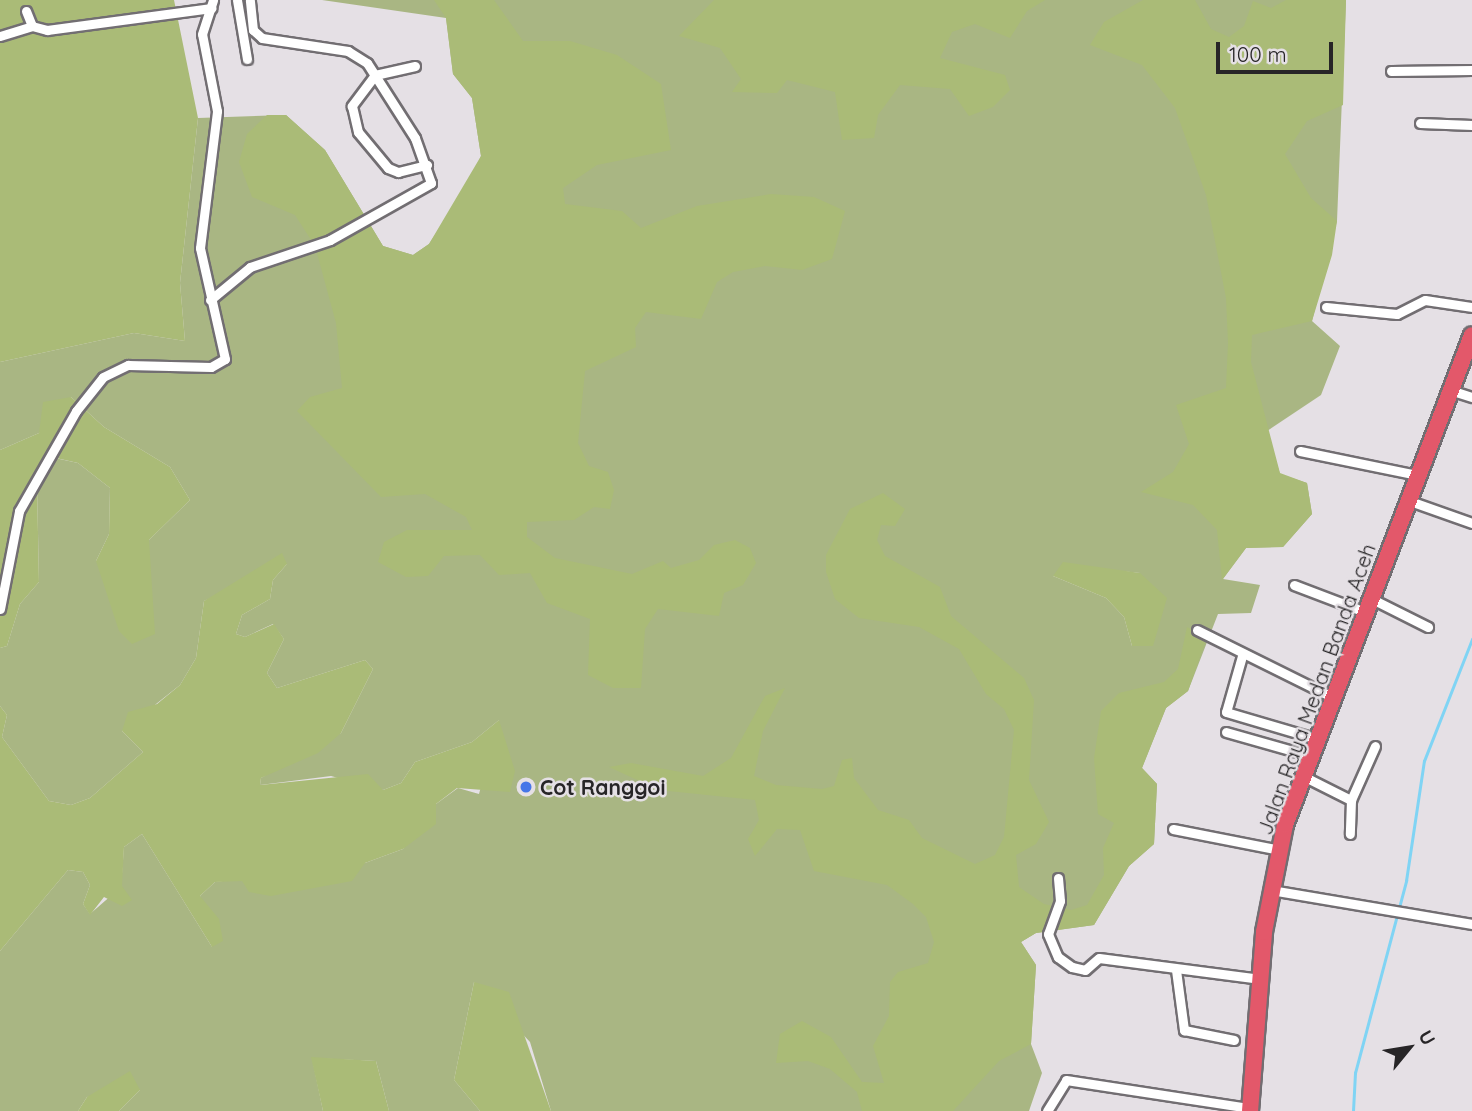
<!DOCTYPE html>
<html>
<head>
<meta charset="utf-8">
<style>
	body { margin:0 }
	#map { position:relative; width:1472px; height:1111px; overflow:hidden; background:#e5e0e5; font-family:Quicksand,sans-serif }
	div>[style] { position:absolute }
	.green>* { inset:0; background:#a9b683 }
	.forest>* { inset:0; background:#ab7 }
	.stream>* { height:2.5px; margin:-1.25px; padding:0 1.25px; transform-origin:1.25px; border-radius:1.25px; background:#80d4f4 }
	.roads { filter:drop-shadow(2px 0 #726e72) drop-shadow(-2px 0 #726e72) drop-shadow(0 2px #726e72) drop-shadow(0 -2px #726e72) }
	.street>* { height:9px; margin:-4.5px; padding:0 4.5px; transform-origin:4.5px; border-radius:4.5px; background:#fff }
	.highway>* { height:16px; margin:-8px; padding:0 8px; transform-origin:8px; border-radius:8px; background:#e3586a }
	.dots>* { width:19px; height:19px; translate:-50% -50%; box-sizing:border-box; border:4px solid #e5e0e5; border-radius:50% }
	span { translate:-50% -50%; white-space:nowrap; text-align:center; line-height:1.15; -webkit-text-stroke:5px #e5e0e5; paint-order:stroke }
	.street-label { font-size:21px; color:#272527 }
	.poi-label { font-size:21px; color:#272527; font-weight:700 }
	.left { translate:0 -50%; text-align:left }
	.north { position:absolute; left:1374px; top:1013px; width:70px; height:70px; -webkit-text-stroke:5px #e5e0e5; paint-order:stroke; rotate:60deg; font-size:19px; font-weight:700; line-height:28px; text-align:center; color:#272527 }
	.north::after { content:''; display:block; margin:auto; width:24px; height:32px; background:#272527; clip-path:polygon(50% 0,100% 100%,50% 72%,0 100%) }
	.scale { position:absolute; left:1216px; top:42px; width:117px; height:32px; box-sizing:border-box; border:4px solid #272527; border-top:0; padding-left:9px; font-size:21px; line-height:24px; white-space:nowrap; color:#272527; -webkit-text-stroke:5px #e5e0e5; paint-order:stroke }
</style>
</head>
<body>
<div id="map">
	<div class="green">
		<i style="clip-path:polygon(evenodd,322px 0,1346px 0,1337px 221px,1312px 321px,1340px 346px,1321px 395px,1267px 431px,1280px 474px,1307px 483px,1312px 514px,1283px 547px,1246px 548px,1223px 579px,1260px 585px,1251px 613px,1218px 614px,1188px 691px,1166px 708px,1142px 768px,1157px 784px,1154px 844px,1129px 866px,1094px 925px,1036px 933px,1021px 942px,1036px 965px,1031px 1044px,1042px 1073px,1029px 1111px,551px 1111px,530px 1042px,474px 982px,454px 1080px,480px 1111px,389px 1111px,376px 1061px,312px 1058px,323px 1111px,119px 1111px,140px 1090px,87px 1097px,78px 1111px,0 1111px,0 951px,68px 870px,83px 872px,90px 885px,83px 904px,90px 914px,121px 887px,124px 847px,142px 834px,212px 947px,200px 896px,215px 882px,365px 863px,403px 849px,436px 804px,458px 788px,479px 794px,499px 720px,472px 742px,415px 762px,401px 783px,383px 790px,331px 776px,260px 785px,261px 778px,341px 733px,373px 669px,365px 660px,277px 688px,267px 673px,284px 639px,273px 624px,245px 637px,236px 634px,242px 615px,270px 599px,273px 580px,287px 564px,204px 601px,196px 658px,180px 685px,122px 731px,143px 752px,90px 798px,71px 805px,49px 801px,2px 737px,7px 715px,0 706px,0 648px,7px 646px,20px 604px,39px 582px,37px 483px,55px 458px,78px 463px,110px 488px,109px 534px,96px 561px,149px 540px,190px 500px,170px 467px,104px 427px,71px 397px,39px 433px,0 450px,0 362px,134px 333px,185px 341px,180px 283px,198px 118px,286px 115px,325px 150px,383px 246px,413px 255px,429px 244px,470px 181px,481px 156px,472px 98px,453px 74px,446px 18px,322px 0,1102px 569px,1140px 573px,1132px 646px,1124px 617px,1106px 598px,1053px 576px,1102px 569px)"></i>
	</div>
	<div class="forest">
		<i style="clip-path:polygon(0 0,174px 0,198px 118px,180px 283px,185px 341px,134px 333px,0 362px)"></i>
		<i style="clip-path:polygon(434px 0,494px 0,523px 41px,570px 41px,617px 55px,661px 84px,671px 150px,597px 165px,563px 188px,565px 204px,622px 211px,641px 228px,697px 206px,771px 194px,814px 197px,845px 211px,832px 259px,802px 270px,765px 266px,733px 272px,717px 282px,701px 319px,646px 312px,635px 328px,636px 347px,585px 371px,578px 443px,589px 466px,608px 472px,614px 490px,610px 509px,594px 507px,574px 520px,527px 522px,527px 537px,555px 558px,632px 574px,663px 561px,671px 568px,699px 560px,714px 545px,735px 540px,750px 548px,756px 563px,743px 585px,724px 593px,719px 616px,658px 609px,645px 629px,641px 688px,613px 688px,588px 675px,590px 619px,547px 603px,530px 573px,499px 575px,480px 555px,444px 556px,428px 576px,406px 577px,378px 562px,384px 542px,407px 530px,472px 530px,466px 517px,425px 494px,381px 497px,297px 411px,310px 397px,342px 388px,336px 323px,315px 246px,295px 215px,252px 197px,239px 162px,247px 134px,267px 115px,286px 115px,325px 150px,383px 246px,413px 255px,429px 244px,481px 156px,472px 98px,453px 74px,446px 18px)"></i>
		<i style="clip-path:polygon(714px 0,1045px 0,1027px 11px,1010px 38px,975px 24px,952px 32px,940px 58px,1005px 75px,1010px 90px,993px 107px,969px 116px,950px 89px,900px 85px,878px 115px,874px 138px,842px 140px,835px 92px,787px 80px,777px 93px,732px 92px,741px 79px,720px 48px,679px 36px)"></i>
		<i style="clip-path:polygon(1143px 0,1195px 0,1211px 29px,1229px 37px,1244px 26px,1253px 1px,1271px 8px,1286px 0,1346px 0,1343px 105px,1307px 121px,1285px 154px,1311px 198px,1337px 221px,1332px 255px,1312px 321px,1252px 335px,1251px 362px,1280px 473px,1307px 483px,1312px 514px,1283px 547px,1246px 548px,1222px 580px,1217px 530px,1193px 505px,1141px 492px,1173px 472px,1189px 444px,1176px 405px,1226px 388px,1228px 343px,1226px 298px,1206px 195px,1175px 108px,1142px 65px,1090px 45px,1104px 22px)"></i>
		<i style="clip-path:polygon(71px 397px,104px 427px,170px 467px,190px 500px,149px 540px,155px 634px,132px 644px,119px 631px,96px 561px,109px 534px,110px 488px,78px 463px,56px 458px,37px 483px,39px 582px,20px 604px,7px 646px,0 648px,0 450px,39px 433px,43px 402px)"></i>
		<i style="clip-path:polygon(883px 493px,905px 509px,895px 526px,881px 525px,877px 540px,885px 556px,940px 587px,951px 616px,1024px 678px,1034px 700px,1029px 780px,1049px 822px,1036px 844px,1016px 855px,1019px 887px,1044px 904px,1071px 910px,1087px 905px,1104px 875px,1103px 848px,1114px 823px,1098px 814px,1094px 758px,1101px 711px,1119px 693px,1164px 682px,1178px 669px,1187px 627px,1207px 637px,1188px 691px,1166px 708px,1142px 768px,1157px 784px,1154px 844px,1129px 866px,1094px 925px,1036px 933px,1021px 942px,1036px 965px,1031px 1044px,999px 1061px,953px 1111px,862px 1111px,857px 1092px,830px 1069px,808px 1061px,776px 1063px,780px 1034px,802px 1021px,831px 1037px,862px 1082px,884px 1083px,873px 1046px,889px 1016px,890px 982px,898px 972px,928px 963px,934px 942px,926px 917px,913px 904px,887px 885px,814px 871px,800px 830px,777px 829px,755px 856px,748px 839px,759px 820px,755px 800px,659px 790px,609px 767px,631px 763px,703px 776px,731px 758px,765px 696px,785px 688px,763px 731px,754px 776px,776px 785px,822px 789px,834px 786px,842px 760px,852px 758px,854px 778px,878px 810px,909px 820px,922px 838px,975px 864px,995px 855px,1004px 837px,1014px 730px,1004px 709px,986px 694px,959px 649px,919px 627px,859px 618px,835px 599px,826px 572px,826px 555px,850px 509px)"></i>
		<i style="clip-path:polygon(282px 553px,287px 564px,273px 580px,270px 599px,242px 615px,236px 634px,245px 637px,274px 624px,284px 639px,267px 673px,277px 688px,365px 660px,373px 669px,341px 733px,318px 753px,261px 778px,260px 785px,368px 774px,383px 790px,401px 783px,415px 762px,472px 742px,499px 720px,515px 771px,510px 792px,457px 788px,436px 804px,436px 824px,403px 849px,365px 863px,352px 881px,271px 896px,249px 892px,242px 881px,215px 882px,200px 896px,219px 919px,223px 941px,212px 947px,142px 834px,124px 847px,122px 886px,132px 900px,122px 906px,104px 897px,90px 915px,83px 904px,90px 885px,83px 872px,68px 870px,0 951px,0 706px,7px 715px,2px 737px,49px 801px,71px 805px,90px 798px,143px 752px,122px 731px,128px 712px,157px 704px,180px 685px,196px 658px,204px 601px)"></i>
		<i style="clip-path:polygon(1063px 562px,1140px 573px,1167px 598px,1153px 646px,1132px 646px,1124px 617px,1106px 598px,1053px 576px)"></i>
		<i style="clip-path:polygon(474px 982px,509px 992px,551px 1111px,480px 1111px,454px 1080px)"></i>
		<i style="clip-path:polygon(311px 1057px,376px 1061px,389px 1111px,323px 1111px)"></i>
		<i style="clip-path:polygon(130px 1071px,140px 1090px,119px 1111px,78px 1111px,87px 1097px)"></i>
	</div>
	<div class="stream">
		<i style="left:1353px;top:1111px;width:38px;rotate:-87deg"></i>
		<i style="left:1355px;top:1073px;width:199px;rotate:-75.1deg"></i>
		<i style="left:1406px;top:881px;width:121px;rotate:-81.5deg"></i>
		<i style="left:1424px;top:761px;width:131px;rotate:-68.5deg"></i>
	</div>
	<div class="roads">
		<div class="street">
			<i style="left:237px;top:0;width:60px;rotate:80.4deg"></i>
			<i style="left:26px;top:11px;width:16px;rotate:68deg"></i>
			<i style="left:32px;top:26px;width:16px;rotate:15deg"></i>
			<i style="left:47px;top:30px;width:166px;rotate:-7.6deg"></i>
			<i style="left:0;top:36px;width:34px;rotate:-17deg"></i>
			<i style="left:415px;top:66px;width:41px;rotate:167.3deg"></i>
			<i style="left:375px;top:75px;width:39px;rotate:127deg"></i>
			<i style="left:352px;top:106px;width:27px;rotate:77deg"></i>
			<i style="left:358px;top:132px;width:47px;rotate:50.2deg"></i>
			<i style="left:388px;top:168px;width:11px;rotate:22deg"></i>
			<i style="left:398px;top:172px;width:30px;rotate:-14deg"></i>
			<i style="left:1391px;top:71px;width:81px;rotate:-0.7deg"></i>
			<i style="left:1420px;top:123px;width:52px;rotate:2.2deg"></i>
			<i style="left:210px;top:300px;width:52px;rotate:-39.5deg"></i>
			<i style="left:250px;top:267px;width:84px;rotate:-18.6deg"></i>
			<i style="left:330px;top:240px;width:116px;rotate:-29.4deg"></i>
			<i style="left:431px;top:183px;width:48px;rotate:-109.6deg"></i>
			<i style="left:415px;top:138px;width:89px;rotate:-122.6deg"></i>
			<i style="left:367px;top:63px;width:22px;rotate:-148deg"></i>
			<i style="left:348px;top:51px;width:87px;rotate:-171.4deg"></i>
			<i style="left:262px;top:38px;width:12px;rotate:-138deg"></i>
			<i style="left:253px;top:30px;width:30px;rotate:-96deg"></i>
			<i style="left:1326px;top:307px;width:71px;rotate:5.6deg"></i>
			<i style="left:1397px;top:314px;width:31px;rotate:-27deg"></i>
			<i style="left:1425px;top:300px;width:48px;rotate:8.5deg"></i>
			<i style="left:1453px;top:391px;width:20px;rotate:18deg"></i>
			<i style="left:1300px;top:451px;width:119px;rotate:11.6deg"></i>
			<i style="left:1407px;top:500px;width:69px;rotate:19.5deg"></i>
			<i style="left:1294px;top:585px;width:76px;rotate:20.8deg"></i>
			<i style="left:1370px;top:598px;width:65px;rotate:26.6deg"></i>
			<i style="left:0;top:609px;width:100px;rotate:-79deg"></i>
			<i style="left:19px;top:511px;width:115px;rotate:-60.3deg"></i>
			<i style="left:76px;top:411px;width:43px;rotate:-51.5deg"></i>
			<i style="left:103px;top:377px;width:28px;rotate:-26deg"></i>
			<i style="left:128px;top:365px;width:83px;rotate:1.4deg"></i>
			<i style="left:211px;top:367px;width:16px;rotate:-30deg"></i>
			<i style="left:225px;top:359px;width:114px;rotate:-102.7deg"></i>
			<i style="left:200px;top:248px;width:138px;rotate:-82.9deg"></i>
			<i style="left:217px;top:111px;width:78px;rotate:-101deg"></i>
			<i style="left:202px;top:34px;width:36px;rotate:-72deg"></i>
			<i style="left:1197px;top:630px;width:153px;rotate:26.4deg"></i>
			<i style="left:1242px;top:656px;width:58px;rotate:105.9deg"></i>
			<i style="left:1226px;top:712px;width:96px;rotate:16.4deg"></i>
			<i style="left:1226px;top:732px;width:88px;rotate:15.8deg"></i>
			<i style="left:1303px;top:776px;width:54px;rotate:26.6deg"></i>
			<i style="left:1351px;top:800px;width:34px;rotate:92deg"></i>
			<i style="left:1351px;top:800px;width:59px;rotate:-66deg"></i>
			<i style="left:1173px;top:829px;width:109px;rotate:11.1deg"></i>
			<i style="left:1058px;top:878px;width:23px;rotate:85deg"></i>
			<i style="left:1060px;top:901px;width:35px;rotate:110deg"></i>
			<i style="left:1048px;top:934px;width:25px;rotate:67deg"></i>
			<i style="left:1058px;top:957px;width:17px;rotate:36deg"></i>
			<i style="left:1072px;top:967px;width:13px;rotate:13deg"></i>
			<i style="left:1085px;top:970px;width:18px;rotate:-41deg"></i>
			<i style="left:1099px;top:958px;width:163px;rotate:7.4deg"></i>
			<i style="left:1271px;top:890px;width:204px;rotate:9.6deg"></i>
			<i style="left:1176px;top:970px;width:61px;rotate:82.4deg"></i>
			<i style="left:1184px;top:1030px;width:51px;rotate:11.3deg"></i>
			<i style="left:1047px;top:1111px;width:36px;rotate:-58deg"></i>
			<i style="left:1066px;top:1080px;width:186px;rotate:8.7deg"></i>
		</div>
		<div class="highway">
			<i style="left:1250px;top:1111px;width:180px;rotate:-85.5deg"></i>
			<i style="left:1264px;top:932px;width:109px;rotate:-78.9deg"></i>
			<i style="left:1285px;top:825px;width:524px;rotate:-69.11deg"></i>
		</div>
	</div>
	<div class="dots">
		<i style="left:526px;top:787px;background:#4676e8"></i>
	</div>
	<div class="street-label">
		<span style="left:1316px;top:689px;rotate:-70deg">Jalan Raya Medan Banda Aceh</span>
	</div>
	<div class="poi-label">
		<span class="left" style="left:540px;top:787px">Cot Ranggoi</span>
	</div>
	<div class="north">U</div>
	<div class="scale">100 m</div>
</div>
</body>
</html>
